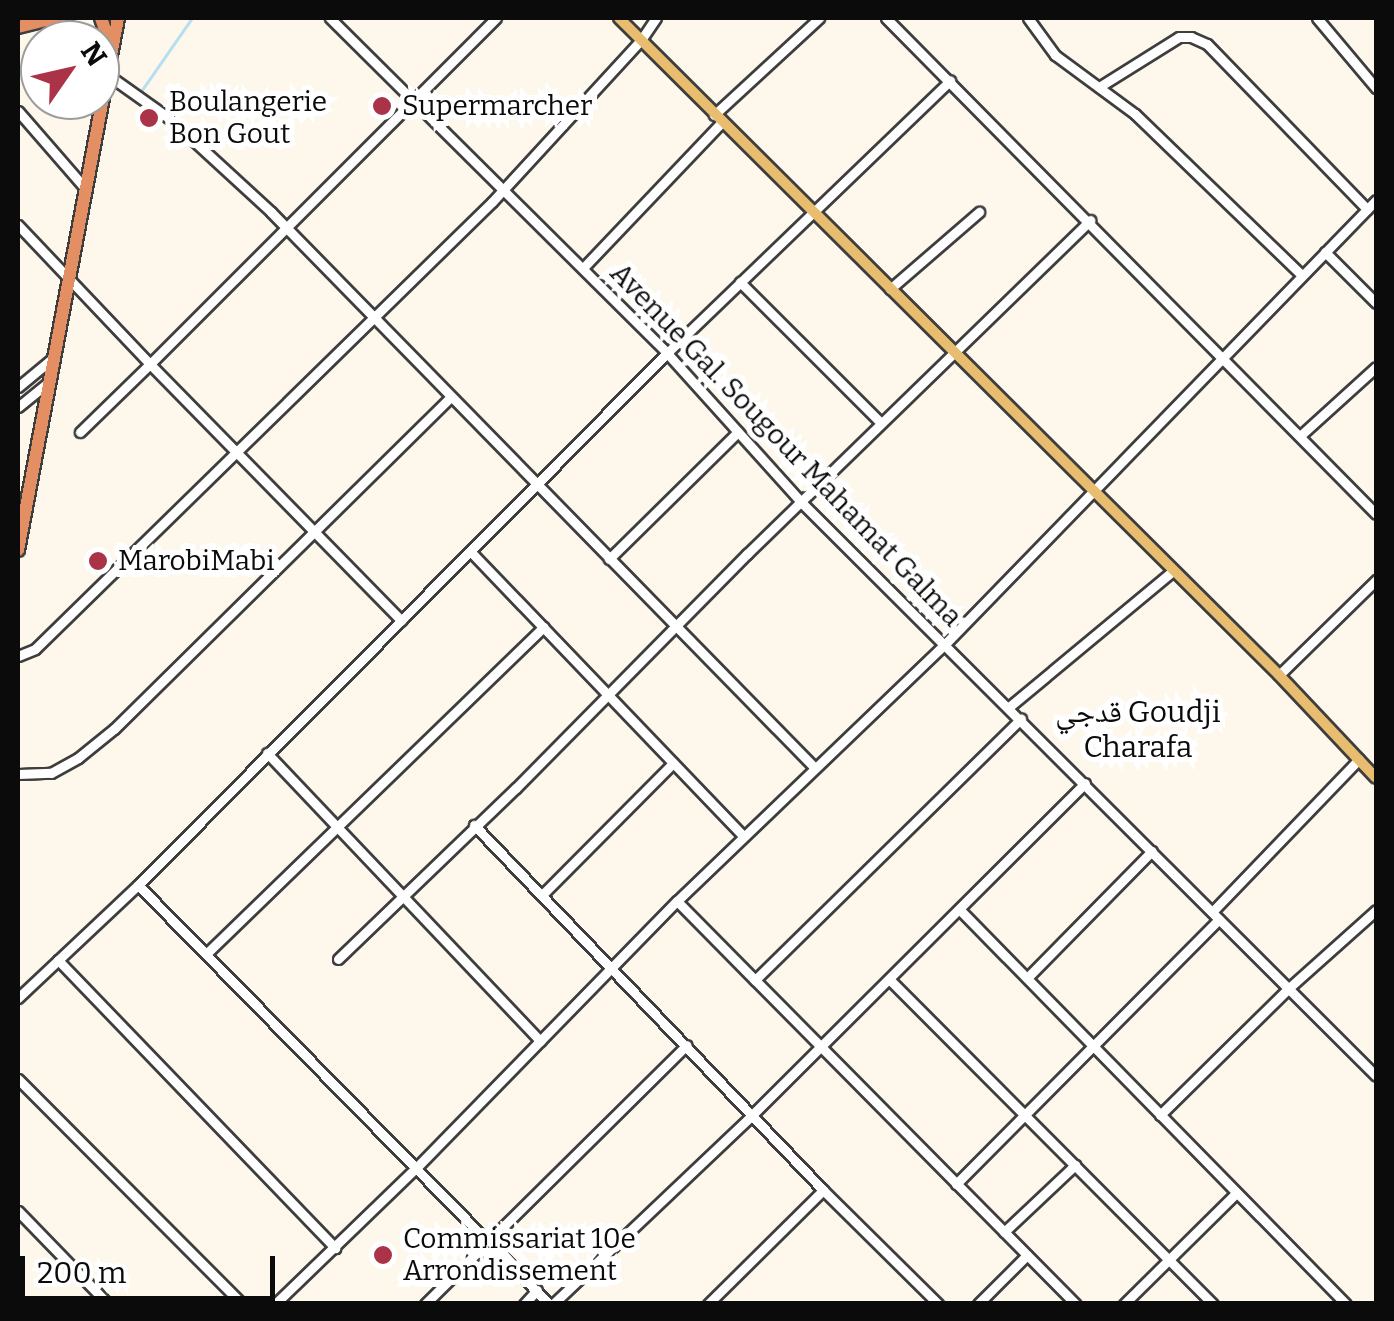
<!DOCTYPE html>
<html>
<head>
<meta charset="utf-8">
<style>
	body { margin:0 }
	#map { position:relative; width:1394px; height:1321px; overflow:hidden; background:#fdf7ec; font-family:Bitter,"Noto Naskh Arabic",serif }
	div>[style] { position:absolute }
	.stream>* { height:2.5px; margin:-1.25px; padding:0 1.25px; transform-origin:1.25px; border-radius:1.25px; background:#b6e0ef }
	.roads { filter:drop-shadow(2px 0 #3e3e3e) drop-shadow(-2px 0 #3e3e3e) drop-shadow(0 2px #3e3e3e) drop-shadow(0 -2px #3e3e3e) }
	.minor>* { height:9px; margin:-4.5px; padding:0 4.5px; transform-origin:4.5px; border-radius:4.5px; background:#fff }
	.major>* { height:10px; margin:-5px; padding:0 5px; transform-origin:5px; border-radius:5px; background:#e9bd6f }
	.highway>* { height:12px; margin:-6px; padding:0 6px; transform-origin:6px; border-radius:6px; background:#e48f63 }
	.dots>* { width:28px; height:28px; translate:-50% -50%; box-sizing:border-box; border:5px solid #fff; border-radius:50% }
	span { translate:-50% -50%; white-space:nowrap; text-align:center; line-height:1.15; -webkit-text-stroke:10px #fff; paint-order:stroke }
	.poi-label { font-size:28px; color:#0b0b0b }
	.left { translate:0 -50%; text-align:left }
	.street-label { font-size:28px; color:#0b0b0b }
	.neighbourhood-label { font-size:30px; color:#0b0b0b }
	.frame { position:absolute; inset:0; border:20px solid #0b0b0b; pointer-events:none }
	.north { position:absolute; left:20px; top:20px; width:100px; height:100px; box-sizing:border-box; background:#fff; border:2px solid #9d9d9d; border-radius:50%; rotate:56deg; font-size:28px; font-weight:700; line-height:40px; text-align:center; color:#0b0b0b }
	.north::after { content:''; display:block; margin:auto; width:35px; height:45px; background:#ab3347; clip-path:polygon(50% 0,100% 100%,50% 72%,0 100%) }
	.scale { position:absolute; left:20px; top:1256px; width:255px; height:45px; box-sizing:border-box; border:5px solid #0b0b0b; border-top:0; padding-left:12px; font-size:30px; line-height:35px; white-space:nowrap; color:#0b0b0b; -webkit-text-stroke:8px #fff; paint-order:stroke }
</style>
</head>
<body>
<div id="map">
	<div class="stream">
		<i style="left:142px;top:90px;width:88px;rotate:-55.2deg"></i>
	</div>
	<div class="roads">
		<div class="minor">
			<i style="left:330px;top:18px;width:475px;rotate:44.8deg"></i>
			<i style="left:667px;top:353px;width:200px;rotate:48deg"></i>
			<i style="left:801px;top:502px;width:812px;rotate:44.95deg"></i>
			<i style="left:886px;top:18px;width:697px;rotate:45.35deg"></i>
			<i style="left:1028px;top:18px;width:46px;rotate:53.9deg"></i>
			<i style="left:1055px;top:55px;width:99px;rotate:36.4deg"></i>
			<i style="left:1135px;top:114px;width:232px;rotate:44deg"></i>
			<i style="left:1317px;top:18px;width:92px;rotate:49.9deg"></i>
			<i style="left:108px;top:75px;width:76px;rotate:35.4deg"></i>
			<i style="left:170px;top:119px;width:137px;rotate:42.6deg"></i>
			<i style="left:271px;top:212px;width:776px;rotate:45.63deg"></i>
			<i style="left:1099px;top:87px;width:94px;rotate:-32deg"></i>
			<i style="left:1179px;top:37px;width:12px"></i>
			<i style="left:1191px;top:37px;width:17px;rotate:24deg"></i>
			<i style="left:1207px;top:44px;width:230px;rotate:45.9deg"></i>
			<i style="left:18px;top:111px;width:101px;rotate:49deg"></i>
			<i style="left:714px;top:115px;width:143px;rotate:-42.7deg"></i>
			<i style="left:18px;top:225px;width:192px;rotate:46.5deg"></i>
			<i style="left:150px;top:364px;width:489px;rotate:-45deg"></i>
			<i style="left:1325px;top:252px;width:72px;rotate:45deg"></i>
			<i style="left:583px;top:268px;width:202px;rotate:-46.4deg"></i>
			<i style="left:740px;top:282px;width:199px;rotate:45deg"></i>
			<i style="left:890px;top:289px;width:118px;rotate:-40.9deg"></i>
			<i style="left:18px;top:387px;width:45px;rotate:-39.6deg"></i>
			<i style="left:18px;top:407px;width:40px;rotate:-39deg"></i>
			<i style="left:80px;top:432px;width:98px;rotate:-44.2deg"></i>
			<i style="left:150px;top:364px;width:359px;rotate:45.6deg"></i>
			<i style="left:1301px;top:435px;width:101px;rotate:-42.2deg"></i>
			<i style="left:470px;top:551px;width:395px;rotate:46.2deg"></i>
			<i style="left:609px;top:559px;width:181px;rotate:-44.6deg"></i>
			<i style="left:18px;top:656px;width:18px;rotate:-22deg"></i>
			<i style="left:35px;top:649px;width:639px;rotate:-44.37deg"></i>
			<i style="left:492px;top:202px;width:220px;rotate:-47.4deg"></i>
			<i style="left:641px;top:40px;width:27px;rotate:-56deg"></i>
			<i style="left:1279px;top:675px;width:136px;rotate:-44.4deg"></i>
			<i style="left:1009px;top:707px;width:214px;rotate:-39.7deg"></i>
			<i style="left:267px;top:753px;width:397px;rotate:46.5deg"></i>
			<i style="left:18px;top:774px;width:33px;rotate:-2deg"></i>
			<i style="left:51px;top:773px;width:31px;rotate:-29deg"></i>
			<i style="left:78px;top:758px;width:46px;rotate:-38.9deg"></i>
			<i style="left:114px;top:729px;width:473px;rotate:-44.6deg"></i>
			<i style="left:474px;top:825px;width:505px;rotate:46.28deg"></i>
			<i style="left:823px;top:1190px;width:162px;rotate:44.7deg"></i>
			<i style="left:138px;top:885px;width:587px;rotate:45.55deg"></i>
			<i style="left:542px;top:895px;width:186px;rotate:-45.2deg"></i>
			<i style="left:677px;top:901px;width:111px;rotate:45.4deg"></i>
			<i style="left:755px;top:980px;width:373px;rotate:-44.5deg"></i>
			<i style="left:959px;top:909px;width:553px;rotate:45.59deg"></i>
			<i style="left:1212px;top:912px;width:212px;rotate:-46.1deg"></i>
			<i style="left:206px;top:954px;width:470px;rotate:-44.1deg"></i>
			<i style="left:338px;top:959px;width:247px;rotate:-43.9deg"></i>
			<i style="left:516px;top:788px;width:329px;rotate:-45.4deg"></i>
			<i style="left:747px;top:554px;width:479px;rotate:-44.2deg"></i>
			<i style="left:58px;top:960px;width:400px;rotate:46.1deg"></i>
			<i style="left:1027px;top:978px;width:178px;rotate:-45.5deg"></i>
			<i style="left:889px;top:979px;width:459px;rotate:45.1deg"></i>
			<i style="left:755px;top:980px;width:456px;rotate:45.3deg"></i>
			<i style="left:18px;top:998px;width:165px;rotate:-43.3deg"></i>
			<i style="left:138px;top:885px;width:750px;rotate:-45.16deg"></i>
			<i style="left:667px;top:353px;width:393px;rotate:-43.9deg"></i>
			<i style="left:18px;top:1079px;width:317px;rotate:45.1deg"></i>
			<i style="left:1160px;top:1115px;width:182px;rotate:-44.6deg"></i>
			<i style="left:1290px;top:987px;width:115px;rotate:-41.8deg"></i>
			<i style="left:956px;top:1184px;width:373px;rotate:-45.2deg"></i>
			<i style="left:18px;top:1211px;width:129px;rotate:45.9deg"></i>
			<i style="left:1004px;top:1232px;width:98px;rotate:-43.3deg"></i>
			<i style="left:275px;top:1304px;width:196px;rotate:-44deg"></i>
			<i style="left:416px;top:1168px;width:373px;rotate:-45.7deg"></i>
			<i style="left:677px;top:901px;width:373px;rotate:-43.8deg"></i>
			<i style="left:946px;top:643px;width:617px;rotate:-45.85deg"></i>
			<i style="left:425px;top:1304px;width:368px;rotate:-44.7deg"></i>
			<i style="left:524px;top:1304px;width:19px;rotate:-47deg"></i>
			<i style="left:553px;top:1304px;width:274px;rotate:-43.5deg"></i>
			<i style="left:752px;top:1115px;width:470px;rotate:-44.9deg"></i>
			<i style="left:708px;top:1304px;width:162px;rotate:-44.7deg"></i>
			<i style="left:978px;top:1304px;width:69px;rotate:-45deg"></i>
			<i style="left:1124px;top:1304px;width:158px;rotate:-44.7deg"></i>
		</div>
		<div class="major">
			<i style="left:619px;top:18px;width:931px;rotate:44.87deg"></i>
			<i style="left:1279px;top:675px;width:141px;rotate:46.7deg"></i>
		</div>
		<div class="highway">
			<i style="left:101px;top:18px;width:28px;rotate:71deg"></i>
			<i style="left:18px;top:27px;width:30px;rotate:-14deg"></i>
			<i style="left:47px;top:20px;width:37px;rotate:19deg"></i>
			<i style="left:18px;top:550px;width:541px;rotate:-79.35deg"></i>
		</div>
	</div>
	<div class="dots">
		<i style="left:382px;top:106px;background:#ab3347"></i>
		<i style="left:149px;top:118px;background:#ab3347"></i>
		<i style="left:98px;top:561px;background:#ab3347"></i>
		<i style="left:383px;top:1255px;background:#ab3347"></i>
	</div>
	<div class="poi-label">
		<span class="left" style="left:169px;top:118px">Boulangerie<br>Bon Gout</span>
		<span class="left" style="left:402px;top:106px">Supermarcher</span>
		<span class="left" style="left:118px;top:561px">MarobiMabi</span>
		<span class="left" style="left:403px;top:1255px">Commissariat 10e<br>Arrondissement</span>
	</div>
	<div class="street-label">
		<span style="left:786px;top:445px;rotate:46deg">Avenue Gal. Sougour Mahamat Galma</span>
	</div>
	<div class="neighbourhood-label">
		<span style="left:1138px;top:729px">قدجي Goudji<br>Charafa</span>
	</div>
	<div class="frame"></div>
	<div class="north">N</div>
	<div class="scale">200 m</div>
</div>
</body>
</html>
